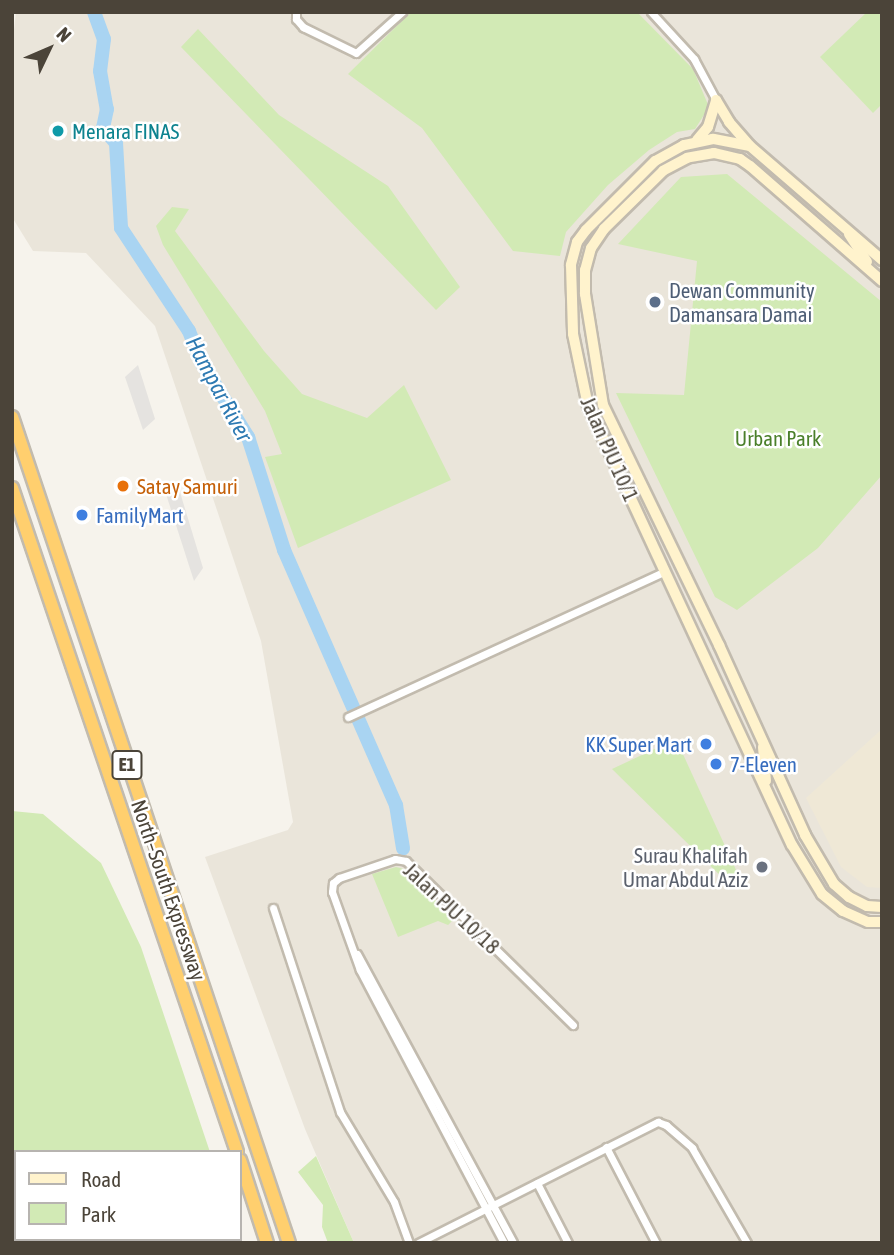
<!DOCTYPE html>
<html>
<head>
<meta charset="utf-8">
<style>
	body { margin:0 }
	#map { position:relative; width:894px; height:1255px; overflow:hidden; background:#f6f3ec; font-family:"Asap Condensed",sans-serif }
	div>[style] { position:absolute }
	.residential>* { inset:0; background:#eae5da }
	.education>* { inset:0; background:#efe8d6 }
	.green>* { inset:0; background:#d2eab5 }
	.parking>* { inset:0; background:#e5e3e0 }
	.river>* { height:14px; margin:-7px; padding:0 7px; transform-origin:7px; border-radius:7px; background:#a9d4f2 }
	.roads { filter:drop-shadow(2px 0 #c2bbae) drop-shadow(-2px 0 #c2bbae) drop-shadow(0 2px #c2bbae) drop-shadow(0 -2px #c2bbae) }
	.street>* { height:7px; margin:-3.5px; padding:0 3.5px; transform-origin:3.5px; border-radius:3.5px; background:#fff }
	.secondary>* { height:10px; margin:-5px; padding:0 5px; transform-origin:5px; border-radius:5px; background:#fff3cd }
	.highway>* { height:12px; margin:-6px; padding:0 6px; transform-origin:6px; border-radius:6px; background:#ffcf6e }
	.dots>* { width:19px; height:19px; translate:-50% -50%; box-sizing:border-box; border:4px solid #fff; border-radius:50% }
	span { translate:-50% -50%; white-space:nowrap; text-align:center; line-height:1.15; -webkit-text-stroke:5px #fff; paint-order:stroke }
	.shield-label span { padding:2px 5px; background:#fff; border:2px solid; border-radius:5px; -webkit-text-stroke-width:0 }
	.shield-label { font-size:19px; color:#4b4439; font-weight:700 }
	.culture-label { font-size:21px; color:#0d838f }
	.left { translate:0 -50%; text-align:left }
	.service-label { font-size:21px; color:#4e5e75 }
	.park-label { font-size:21px; color:#4a7f2a }
	.street-label { font-size:21px; color:#4b4439 }
	.food-label { font-size:21px; color:#c56008 }
	.shop-label { font-size:21px; color:#366cbe }
	.right { translate:-100% -50%; text-align:right }
	.worship-label { font-size:21px; color:#5b616d }
	.water-label { font-size:23px; color:#2e7ab2; font-style:italic }
	.frame { position:absolute; inset:0; border:14px solid #4b4439; pointer-events:none }
	.legend { position:absolute; left:14px; top:1150px; width:228px; height:91px; box-sizing:border-box; background:#fff; border:2px solid #b7b4b0; margin:0; padding:9px 12px; list-style:none; font-size:21px; color:#4b4439 }
	.legend li { display:flex; align-items:center; gap:14px; height:35px }
	.legend b { width:35px; border:2px solid #b7b4b0 }
	.north { position:absolute; left:14px; top:14px; width:70px; height:70px; -webkit-text-stroke:5px #fff; paint-order:stroke; rotate:46deg; font-size:19px; font-weight:700; line-height:28px; text-align:center; color:#4b4439 }
	.north::after { content:''; display:block; margin:auto; width:24px; height:32px; background:#4b4439; clip-path:polygon(50% 0,100% 100%,50% 72%,0 100%) }
</style>
</head>
<body>
<div id="map">
	<div class="residential">
		<i style="clip-path:polygon(16px 12px,882px 12px,882px 1243px,354px 1243px,305px 1129px,205px 857px,288px 830px,293px 822px,261px 641px,155px 326px,86px 253px,33px 251px,12px 217px,12px 47px)"></i>
	</div>
	<div class="education">
		<i style="clip-path:polygon(882px 729px,882px 888px,867px 887px,841px 867px,806px 798px)"></i>
	</div>
	<div class="green">
		<i style="clip-path:polygon(411px 12px,637px 12px,693px 69px,709px 107px,695px 129px,677px 132px,649px 150px,608px 185px,566px 232px,560px 256px,513px 251px,422px 128px,348px 74px)"></i>
		<i style="clip-path:polygon(867px 12px,882px 12px,882px 104px,873px 113px,820px 57px)"></i>
		<i style="clip-path:polygon(198px 29px,279px 115px,388px 186px,460px 287px,436px 310px,181px 47px)"></i>
		<i style="clip-path:polygon(727px 174px,882px 302px,882px 475px,818px 548px,737px 610px,715px 597px,616px 393px,684px 395px,697px 261px,618px 244px,681px 177px)"></i>
		<i style="clip-path:polygon(172px 207px,189px 209px,175px 231px,264px 351px,302px 394px,367px 418px,404px 385px,451px 480px,298px 548px,265px 457px,282px 454px,265px 411px,163px 245px,156px 226px)"></i>
		<i style="clip-path:polygon(676px 739px,742px 883px,734px 889px,612px 769px)"></i>
		<i style="clip-path:polygon(12px 811px,43px 814px,101px 863px,141px 947px,210px 1152px,16px 1152px,16px 1239px,238px 1239px,239px 1243px,12px 1243px)"></i>
		<i style="clip-path:polygon(396px 867px,404px 869px,454px 919px,448px 925px,438px 921px,398px 937px,372px 874px)"></i>
		<i style="clip-path:polygon(316px 1156px,354px 1243px,328px 1243px,322px 1227px,323px 1205px,298px 1172px)"></i>
	</div>
	<div class="parking">
		<i style="clip-path:polygon(138px 365px,155px 419px,143px 430px,125px 377px)"></i>
		<i style="clip-path:polygon(179px 489px,203px 568px,194px 581px,166px 494px)"></i>
	</div>
	<div class="river">
		<i style="left:94px;top:12px;width:29px;rotate:70deg"></i>
		<i style="left:104px;top:39px;width:32px;rotate:97deg"></i>
		<i style="left:100px;top:71px;width:39px;rotate:80deg"></i>
		<i style="left:107px;top:109px;width:19px;rotate:102deg"></i>
		<i style="left:103px;top:128px;width:20px;rotate:49deg"></i>
		<i style="left:116px;top:143px;width:85px;rotate:86.6deg"></i>
		<i style="left:121px;top:228px;width:123px;rotate:56.6deg"></i>
		<i style="left:189px;top:331px;width:33px;rotate:69deg"></i>
		<i style="left:201px;top:362px;width:89px;rotate:57.9deg"></i>
		<i style="left:248px;top:437px;width:119px;rotate:72.3deg"></i>
		<i style="left:284px;top:550px;width:279px;rotate:66.3deg"></i>
		<i style="left:396px;top:805px;width:44px;rotate:80.8deg"></i>
	</div>
	<div class="roads">
		<div class="street">
			<i style="left:296px;top:12px;width:7px;rotate:90deg"></i>
			<i style="left:296px;top:19px;width:11px;rotate:49deg"></i>
			<i style="left:303px;top:27px;width:59px;rotate:26.1deg"></i>
			<i style="left:356px;top:53px;width:62px;rotate:-41.7deg"></i>
			<i style="left:651px;top:12px;width:64px;rotate:47.5deg"></i>
			<i style="left:694px;top:59px;width:47px;rotate:61.8deg"></i>
			<i style="left:348px;top:717px;width:349px;rotate:-24.7deg"></i>
			<i style="left:273px;top:908px;width:215px;rotate:71.8deg"></i>
			<i style="left:340px;top:1112px;width:105px;rotate:59deg"></i>
			<i style="left:394px;top:1202px;width:44px;rotate:69.9deg"></i>
			<i style="left:357px;top:954px;width:328px;rotate:61.6deg"></i>
			<i style="left:606px;top:1147px;width:108px;rotate:62.5deg"></i>
			<i style="left:537px;top:1183px;width:68px;rotate:62.7deg"></i>
			<i style="left:418px;top:1243px;width:269px;rotate:-26.8deg"></i>
			<i style="left:658px;top:1122px;width:9px;rotate:21deg"></i>
			<i style="left:666px;top:1125px;width:35px;rotate:41deg"></i>
			<i style="left:692px;top:1148px;width:110px;rotate:59.9deg"></i>
			<i style="left:504px;top:1243px;width:309px;rotate:-117.8deg"></i>
			<i style="left:360px;top:970px;width:83px;rotate:-109.7deg"></i>
			<i style="left:332px;top:892px;width:9px;rotate:-84deg"></i>
			<i style="left:333px;top:883px;width:8px;rotate:-40deg"></i>
			<i style="left:339px;top:878px;width:59px;rotate:-18.7deg"></i>
			<i style="left:395px;top:859px;width:11px;rotate:10deg"></i>
			<i style="left:406px;top:861px;width:234px;rotate:44.5deg"></i>
		</div>
		<div class="secondary">
			<i style="left:716px;top:100px;width:26px;rotate:59deg"></i>
			<i style="left:729px;top:122px;width:30px;rotate:49deg"></i>
			<i style="left:697px;top:140px;width:17px;rotate:-50deg"></i>
			<i style="left:708px;top:127px;width:28px;rotate:-73deg"></i>
			<i style="left:849px;top:234px;width:33px;rotate:57deg"></i>
			<i style="left:882px;top:260px;width:174px;rotate:-139.2deg"></i>
			<i style="left:750px;top:146px;width:38px;rotate:-169deg"></i>
			<i style="left:713px;top:139px;width:30px;rotate:168deg"></i>
			<i style="left:684px;top:145px;width:33px;rotate:151deg"></i>
			<i style="left:655px;top:161px;width:98px;rotate:135deg"></i>
			<i style="left:586px;top:230px;width:15px;rotate:127deg"></i>
			<i style="left:577px;top:242px;width:24px;rotate:105deg"></i>
			<i style="left:571px;top:265px;width:69px;rotate:88.3deg"></i>
			<i style="left:573px;top:334px;width:74px;rotate:78.2deg"></i>
			<i style="left:588px;top:406px;width:484px;rotate:65.1deg"></i>
			<i style="left:792px;top:845px;width:57px;rotate:58.5deg"></i>
			<i style="left:822px;top:894px;width:27px;rotate:39deg"></i>
			<i style="left:843px;top:911px;width:27px;rotate:24deg"></i>
			<i style="left:868px;top:922px;width:14px"></i>
			<i style="left:882px;top:281px;width:175px;rotate:-138.9deg"></i>
			<i style="left:750px;top:166px;width:12px;rotate:-145deg"></i>
			<i style="left:740px;top:159px;width:27px;rotate:-167deg"></i>
			<i style="left:714px;top:153px;width:27px;rotate:170deg"></i>
			<i style="left:687px;top:158px;width:27px;rotate:152deg"></i>
			<i style="left:663px;top:171px;width:83px;rotate:135.5deg"></i>
			<i style="left:604px;top:229px;width:23px;rotate:124deg"></i>
			<i style="left:591px;top:248px;width:23px;rotate:105deg"></i>
			<i style="left:585px;top:270px;width:24px;rotate:90deg"></i>
			<i style="left:585px;top:294px;width:112px;rotate:80.8deg"></i>
			<i style="left:603px;top:405px;width:267px;rotate:64.2deg"></i>
			<i style="left:719px;top:645px;width:209px;rotate:65.6deg"></i>
			<i style="left:805px;top:835px;width:57px;rotate:59.4deg"></i>
			<i style="left:834px;top:884px;width:20px;rotate:41deg"></i>
			<i style="left:849px;top:897px;width:20px;rotate:27deg"></i>
			<i style="left:867px;top:906px;width:15px;rotate:4deg"></i>
			<i style="left:763px;top:747px;width:34px;rotate:85deg"></i>
		</div>
		<div class="highway">
			<i style="left:12px;top:417px;width:871px;rotate:71.46deg"></i>
			<i style="left:12px;top:488px;width:701px;rotate:71.28deg"></i>
			<i style="left:240px;top:1160px;width:87px;rotate:72deg"></i>
		</div>
	</div>
	<div class="dots">
		<i style="left:58px;top:131px;background:#0f9aa8"></i>
		<i style="left:655px;top:302px;background:#5c6f8a"></i>
		<i style="left:123px;top:486px;background:#e8710a"></i>
		<i style="left:82px;top:515px;background:#3f7fe0"></i>
		<i style="left:706px;top:744px;background:#3f7fe0"></i>
		<i style="left:716px;top:764px;background:#3f7fe0"></i>
		<i style="left:762px;top:867px;background:#6b7280"></i>
	</div>
	<div class="shield-label">
		<span style="left:127px;top:765px">E1</span>
	</div>
	<div class="culture-label">
		<span class="left" style="left:72px;top:131px">Menara FINAS</span>
	</div>
	<div class="service-label">
		<span class="left" style="left:669px;top:302px">Dewan Community<br>Damansara Damai</span>
	</div>
	<div class="park-label">
		<span style="left:778px;top:438px">Urban Park</span>
	</div>
	<div class="street-label">
		<span style="left:610px;top:449px;rotate:66deg">Jalan PJU 10/1</span>
		<span style="left:169px;top:890px;rotate:71deg">North–South Expressway</span>
		<span style="left:452px;top:908px;rotate:43deg">Jalan PJU 10/18</span>
	</div>
	<div class="food-label">
		<span class="left" style="left:137px;top:486px">Satay Samuri</span>
	</div>
	<div class="shop-label">
		<span class="left" style="left:96px;top:515px">FamilyMart</span>
		<span class="right" style="left:692px;top:744px">KK Super Mart</span>
		<span class="left" style="left:730px;top:764px">7-Eleven</span>
	</div>
	<div class="worship-label">
		<span class="right" style="left:748px;top:867px">Surau Khalifah<br>Umar Abdul Aziz</span>
	</div>
	<div class="water-label">
		<span style="left:219px;top:389px;rotate:62deg">Hampar River</span>
	</div>
	<div class="frame"></div>
	<ul class="legend">
	<li><b style="height:9px;background:#fff3cd"></b>Road</li>
	<li><b style="height:19px;background:#d2eab5"></b>Park</li>
	</ul>
	<div class="north">N</div>
</div>
</body>
</html>
